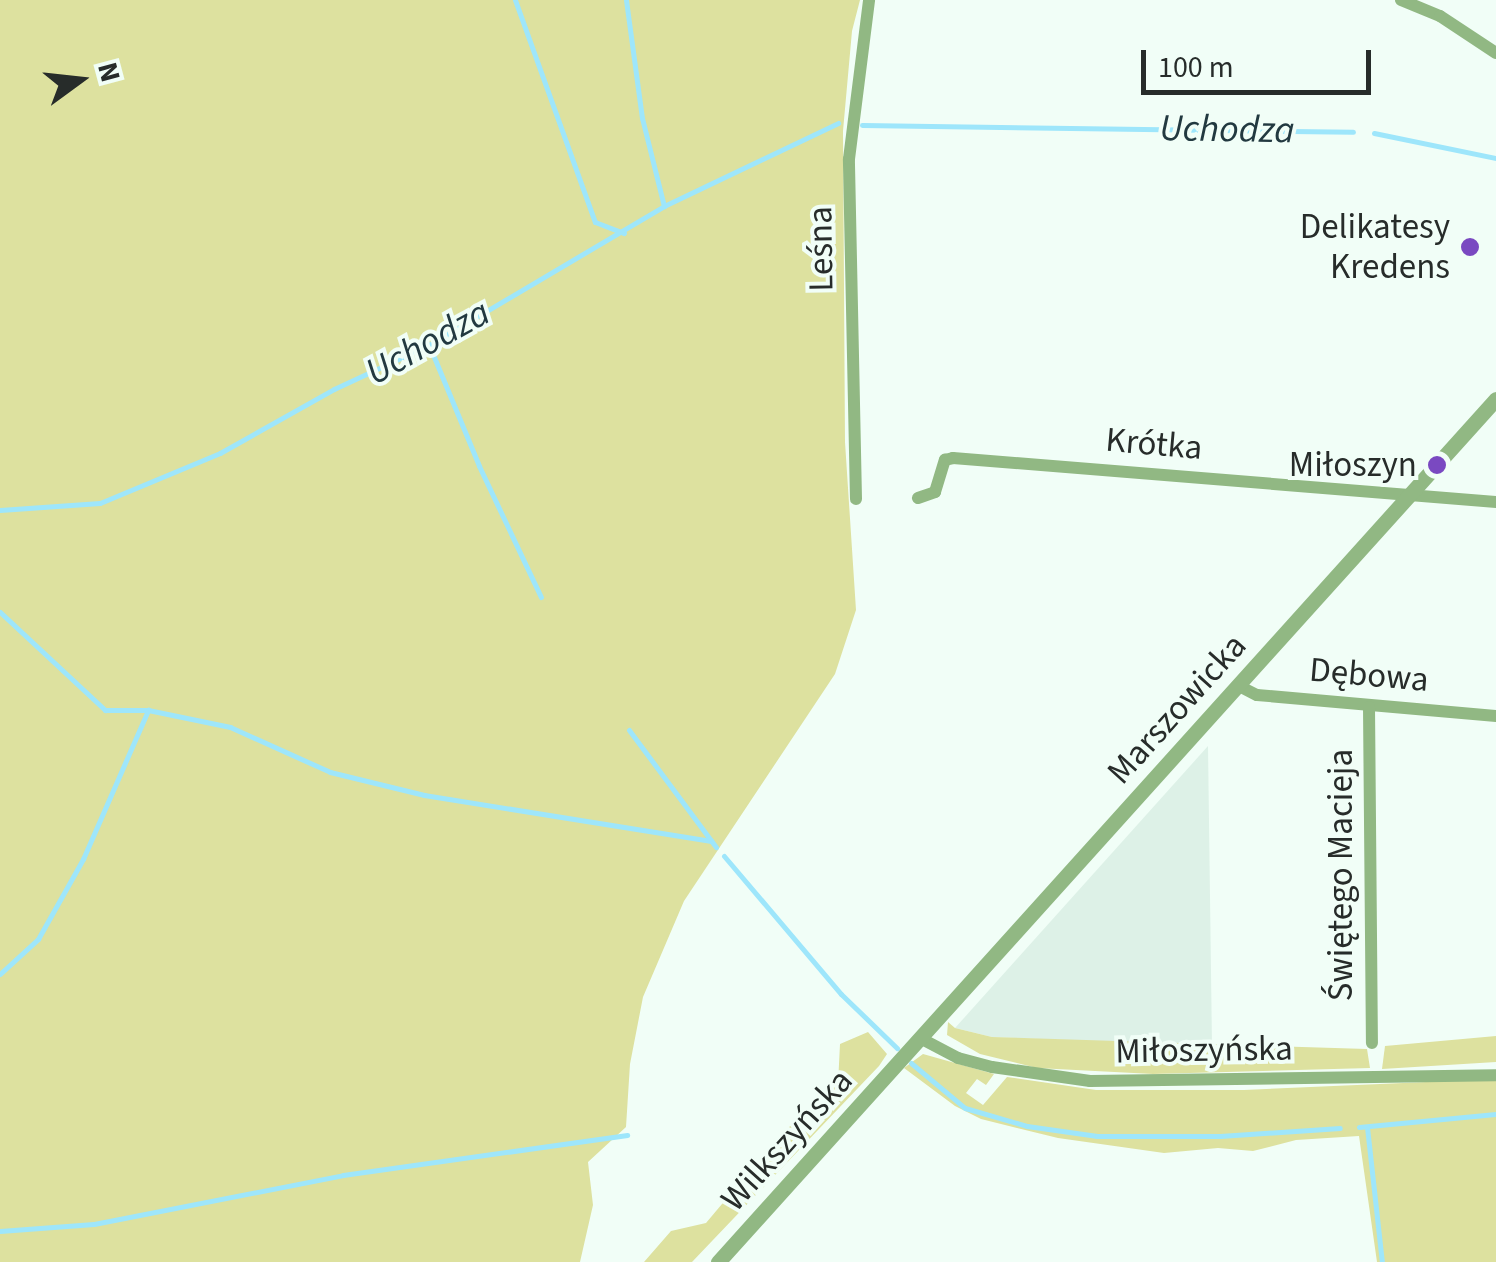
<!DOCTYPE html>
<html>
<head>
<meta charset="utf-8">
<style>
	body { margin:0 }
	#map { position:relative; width:1496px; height:1262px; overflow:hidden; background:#f1fef7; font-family:"Source Sans 3",sans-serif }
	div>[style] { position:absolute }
	.built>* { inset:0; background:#ddf1e7 }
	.green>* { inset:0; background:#dde19f }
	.stream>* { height:5px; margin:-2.5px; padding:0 2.5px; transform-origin:2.5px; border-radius:2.5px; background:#9ee6fb }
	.minor>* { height:12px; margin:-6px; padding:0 6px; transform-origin:6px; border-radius:6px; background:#91b883 }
	.tertiary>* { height:15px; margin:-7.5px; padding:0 7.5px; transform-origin:7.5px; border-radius:7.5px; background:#91b883 }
	.dots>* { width:28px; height:28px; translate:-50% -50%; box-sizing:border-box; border:5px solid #f1fef7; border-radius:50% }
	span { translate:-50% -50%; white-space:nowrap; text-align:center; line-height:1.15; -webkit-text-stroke:8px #f1fef7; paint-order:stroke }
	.poi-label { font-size:35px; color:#272c2a }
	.right { translate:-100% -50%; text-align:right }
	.street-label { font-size:35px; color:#272c2a }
	.water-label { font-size:38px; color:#223940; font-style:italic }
	.north { position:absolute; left:30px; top:30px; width:100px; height:100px; -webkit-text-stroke:8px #f1fef7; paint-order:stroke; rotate:75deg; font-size:28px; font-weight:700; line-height:40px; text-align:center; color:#272c2a }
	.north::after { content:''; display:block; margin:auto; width:35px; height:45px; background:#272c2a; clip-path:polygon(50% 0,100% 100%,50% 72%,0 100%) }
	.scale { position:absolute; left:1141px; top:50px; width:230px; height:45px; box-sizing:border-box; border:5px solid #272c2a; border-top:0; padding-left:12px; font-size:30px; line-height:35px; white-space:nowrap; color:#272c2a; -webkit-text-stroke:8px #f1fef7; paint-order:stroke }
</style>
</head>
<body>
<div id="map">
	<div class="built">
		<i style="clip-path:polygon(1208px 746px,1212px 1046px,992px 1037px,955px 1028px)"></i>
	</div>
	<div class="green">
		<i style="clip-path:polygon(0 0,860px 0,852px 31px,843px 131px,845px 442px,856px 610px,835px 674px,684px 901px,643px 997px,630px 1064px,626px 1127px,588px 1162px,593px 1205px,580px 1262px,0 1262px)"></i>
		<i style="clip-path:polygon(948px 1022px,955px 1028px,992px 1037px,1367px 1049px,1370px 1068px,1153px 1074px,1037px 1068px,980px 1054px,947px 1035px)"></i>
		<i style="clip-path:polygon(868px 1032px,887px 1054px,879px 1066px,692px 1262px,644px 1262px,671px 1231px,706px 1223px,779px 1136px,838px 1084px,840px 1044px)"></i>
		<i style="clip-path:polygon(1496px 1036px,1496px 1062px,1382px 1069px,1385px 1046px)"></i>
		<i style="clip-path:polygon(923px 1054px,994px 1074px,986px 1085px,977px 1079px,966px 1093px,983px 1105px,1007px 1077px,1096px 1090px,1244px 1090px,1496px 1079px,1496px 1262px,1377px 1262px,1359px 1136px,1296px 1140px,1253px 1151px,1218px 1148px,1164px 1153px,1058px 1138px,981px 1119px,955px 1106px,904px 1068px)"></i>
	</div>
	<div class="stream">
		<i style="left:515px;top:0;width:236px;rotate:70.2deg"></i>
		<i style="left:595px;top:222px;width:31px;rotate:21deg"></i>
		<i style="left:626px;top:0;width:119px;rotate:82.3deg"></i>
		<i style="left:642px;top:118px;width:91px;rotate:76deg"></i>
		<i style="left:862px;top:125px;width:491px;rotate:0.8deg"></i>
		<i style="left:1374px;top:133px;width:125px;rotate:11.6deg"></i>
		<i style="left:429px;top:345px;width:131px;rotate:67.5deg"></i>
		<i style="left:479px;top:466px;width:145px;rotate:64.7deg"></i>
		<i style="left:0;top:510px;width:100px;rotate:-4deg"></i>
		<i style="left:100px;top:503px;width:130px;rotate:-22.6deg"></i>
		<i style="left:220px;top:453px;width:131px;rotate:-29.3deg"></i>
		<i style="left:334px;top:389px;width:105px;rotate:-24.9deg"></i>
		<i style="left:429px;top:345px;width:273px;rotate:-30.6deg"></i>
		<i style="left:664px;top:206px;width:193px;rotate:-25.5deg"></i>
		<i style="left:0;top:612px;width:144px;rotate:43deg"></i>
		<i style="left:105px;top:710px;width:43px"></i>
		<i style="left:148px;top:710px;width:84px;rotate:11.7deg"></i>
		<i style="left:230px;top:727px;width:110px;rotate:24.2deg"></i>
		<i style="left:330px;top:772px;width:97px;rotate:13.7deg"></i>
		<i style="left:424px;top:795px;width:291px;rotate:9.1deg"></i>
		<i style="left:629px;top:730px;width:146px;rotate:53.4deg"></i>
		<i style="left:724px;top:856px;width:181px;rotate:49.7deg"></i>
		<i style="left:841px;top:994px;width:78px;rotate:44deg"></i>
		<i style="left:0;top:974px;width:52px;rotate:-42.6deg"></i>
		<i style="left:38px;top:939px;width:92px;rotate:-60.6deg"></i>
		<i style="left:83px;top:859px;width:163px;rotate:-66.4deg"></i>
		<i style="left:911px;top:1063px;width:70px;rotate:39.8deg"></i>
		<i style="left:965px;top:1108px;width:65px;rotate:16.2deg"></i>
		<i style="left:1027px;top:1126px;width:71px;rotate:8.1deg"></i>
		<i style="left:1097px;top:1136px;width:123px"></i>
		<i style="left:1220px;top:1136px;width:120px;rotate:-3.8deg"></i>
		<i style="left:1359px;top:1127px;width:138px;rotate:-5.4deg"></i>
		<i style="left:1367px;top:1127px;width:136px;rotate:83.7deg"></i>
		<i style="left:0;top:1231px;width:94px;rotate:-4.3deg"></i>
		<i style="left:94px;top:1224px;width:254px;rotate:-11.1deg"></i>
		<i style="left:343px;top:1175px;width:287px;rotate:-8deg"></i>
	</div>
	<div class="minor">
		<i style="left:1401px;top:0;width:42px;rotate:22.3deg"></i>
		<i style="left:1440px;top:16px;width:67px;rotate:33.5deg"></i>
		<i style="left:918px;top:498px;width:18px;rotate:-19deg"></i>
		<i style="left:935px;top:492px;width:34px;rotate:-73deg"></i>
		<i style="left:945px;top:460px;width:8px;rotate:-14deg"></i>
		<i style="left:953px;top:458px;width:545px;rotate:4.63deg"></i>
		<i style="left:856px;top:499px;width:340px;rotate:-91.2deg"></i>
		<i style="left:849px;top:159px;width:160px;rotate:-82.8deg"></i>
		<i style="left:1239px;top:686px;width:20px;rotate:27deg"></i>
		<i style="left:1257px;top:695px;width:240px;rotate:5deg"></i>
		<i style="left:1369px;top:707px;width:336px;rotate:89.5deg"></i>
		<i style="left:920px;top:1038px;width:43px;rotate:27.8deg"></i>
		<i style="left:958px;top:1058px;width:35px;rotate:15deg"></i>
		<i style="left:992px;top:1067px;width:99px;rotate:8.1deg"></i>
		<i style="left:1090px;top:1081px;width:406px;rotate:-0.8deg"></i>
	</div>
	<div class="tertiary">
		<i style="left:718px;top:1262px;width:1162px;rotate:-47.97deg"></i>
	</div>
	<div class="dots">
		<i style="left:1470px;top:247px;background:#7a49c1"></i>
		<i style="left:1437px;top:465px;background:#7a49c1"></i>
	</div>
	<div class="poi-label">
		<span class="right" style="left:1450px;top:247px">Delikatesy<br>Kredens</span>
		<span class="right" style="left:1417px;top:465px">Miłoszyn</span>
	</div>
	<div class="street-label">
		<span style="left:821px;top:249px;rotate:-91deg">Leśna</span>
		<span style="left:1154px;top:444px;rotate:5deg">Krótka</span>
		<span style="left:1369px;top:675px;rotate:5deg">Dębowa</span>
		<span style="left:1177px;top:709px;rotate:-48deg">Marszowicka</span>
		<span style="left:1341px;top:875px;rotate:-90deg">Świętego Macieja</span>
		<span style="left:1204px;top:1050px;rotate:-1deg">Miłoszyńska</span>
		<span style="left:787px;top:1140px;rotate:-48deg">Wilkszyńska</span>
	</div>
	<div class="water-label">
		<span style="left:1227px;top:130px;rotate:1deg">Uchodza</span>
		<span style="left:428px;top:343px;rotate:-29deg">Uchodza</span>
	</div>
	<div class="north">N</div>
	<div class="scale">100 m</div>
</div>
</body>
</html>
